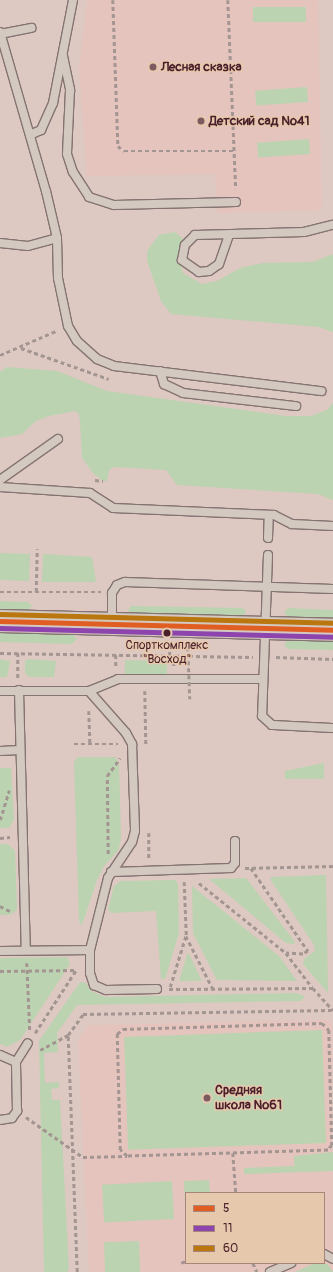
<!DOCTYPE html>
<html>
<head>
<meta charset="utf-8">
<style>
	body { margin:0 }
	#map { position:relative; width:333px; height:1272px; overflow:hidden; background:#ddc9c1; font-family:Pangolin,sans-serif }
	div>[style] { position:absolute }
	.built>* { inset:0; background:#e5c4be }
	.green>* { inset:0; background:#bbd3b0; transform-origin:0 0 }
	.path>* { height:2.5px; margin-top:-1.25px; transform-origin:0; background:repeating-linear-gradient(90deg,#a39591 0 4px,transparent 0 7px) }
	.roads { filter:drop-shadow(1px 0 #847372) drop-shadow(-1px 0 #847372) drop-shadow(0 1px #847372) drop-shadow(0 -1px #847372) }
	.lane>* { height:8px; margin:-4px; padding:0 4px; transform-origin:4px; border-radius:4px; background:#d4c9c0 }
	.primary>* { height:22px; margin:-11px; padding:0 11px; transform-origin:11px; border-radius:11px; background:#d4c9c0 }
	.path-bridge>* { height:2.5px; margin-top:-1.25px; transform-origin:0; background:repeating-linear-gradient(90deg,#a39591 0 4px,transparent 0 7px) }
	.bus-1>* { height:5px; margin:-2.5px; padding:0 2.5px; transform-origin:2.5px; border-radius:2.5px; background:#e15e23 }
	.bus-2>* { height:5px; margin:-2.5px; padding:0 2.5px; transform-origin:2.5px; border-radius:2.5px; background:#8e44ad }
	.bus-3>* { height:5px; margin:-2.5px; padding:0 2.5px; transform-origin:2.5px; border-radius:2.5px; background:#ba770f }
	.dots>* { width:11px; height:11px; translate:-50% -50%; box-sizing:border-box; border:2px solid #e6c9ad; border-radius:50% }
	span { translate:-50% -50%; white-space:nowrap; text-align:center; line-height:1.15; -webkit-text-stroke:3px #e6c9ad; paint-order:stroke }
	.bus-label { font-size:12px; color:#4a1f2b }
	.poi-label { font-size:13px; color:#4a1f2b; font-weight:700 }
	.left { translate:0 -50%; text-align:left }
	.legend { position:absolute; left:185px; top:1192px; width:140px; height:72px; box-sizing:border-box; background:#e6c9ad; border:1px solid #a88579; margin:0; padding:5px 7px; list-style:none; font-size:12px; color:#4a1f2b }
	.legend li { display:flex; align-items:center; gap:8px; height:20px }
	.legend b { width:20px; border:1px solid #a88579 }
</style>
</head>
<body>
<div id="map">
	<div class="built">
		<i style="clip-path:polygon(82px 0,318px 0,322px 210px,217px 213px,215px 174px,87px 176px,79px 68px,87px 1px)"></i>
		<i style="clip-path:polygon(evenodd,332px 1020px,333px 1272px,89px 1272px,78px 1040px,88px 1025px,332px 1020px,186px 1193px,324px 1193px,324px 1263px,186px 1263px,186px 1193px)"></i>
	</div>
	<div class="green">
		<i style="left:306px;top:7px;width:15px;height:53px;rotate:90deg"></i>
		<i style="left:307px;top:87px;width:15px;height:52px;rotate:86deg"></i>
		<i style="left:309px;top:139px;width:15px;height:52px;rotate:86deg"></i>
		<i style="clip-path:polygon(175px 232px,185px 241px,179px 258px,183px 273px,202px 284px,217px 281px,240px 268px,263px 263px,313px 262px,333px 254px,333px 332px,319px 327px,171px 314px,161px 301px,147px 261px,147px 251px,159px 235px)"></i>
		<i style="clip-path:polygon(7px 367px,57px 371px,107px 391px,286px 416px,311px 416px,327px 410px,333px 403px,333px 500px,318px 494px,177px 485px,166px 470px,114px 467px,109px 470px,107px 481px,103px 481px,93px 473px,82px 458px,80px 422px,79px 414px,75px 411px,49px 416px,36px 421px,22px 434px,0 438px,0 372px)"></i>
		<i style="left:0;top:553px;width:30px;height:27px;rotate:2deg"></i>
		<i style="clip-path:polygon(43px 554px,92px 557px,96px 582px,42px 582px)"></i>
		<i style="clip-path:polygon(0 601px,28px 602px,32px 606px,28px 610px,0 610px)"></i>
		<i style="clip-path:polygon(131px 606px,243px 608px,246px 612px,243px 616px,131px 614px,128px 610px)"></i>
		<i style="clip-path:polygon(288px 608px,333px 610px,333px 618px,288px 617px,284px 613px)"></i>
		<i style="clip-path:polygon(0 633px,73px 634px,77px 639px,72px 644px,0 642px)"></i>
		<i style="clip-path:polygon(288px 640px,333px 642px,333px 650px,288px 649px,284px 645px)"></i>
		<i style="clip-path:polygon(0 659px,10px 661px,7px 677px,0 677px)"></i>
		<i style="clip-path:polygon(28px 659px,56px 661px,54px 677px,29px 677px,25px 673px,25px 661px)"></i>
		<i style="left:125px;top:660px;width:42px;height:14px;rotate:1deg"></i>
		<i style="clip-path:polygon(78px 757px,115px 757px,119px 763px,121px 839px,118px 851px,104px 866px,97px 880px,82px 925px,79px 921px,74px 762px)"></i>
		<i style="clip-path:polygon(324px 763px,324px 779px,285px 779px,285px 771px)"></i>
		<i style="clip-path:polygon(0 768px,11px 768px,14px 820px,9px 828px,0 828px)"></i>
		<i style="clip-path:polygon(0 844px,8px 844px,15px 851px,17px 910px,10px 915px,0 915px)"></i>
		<i style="clip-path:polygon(326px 875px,328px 993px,303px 964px,304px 959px,315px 951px,314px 945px,270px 879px,272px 877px)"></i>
		<i style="clip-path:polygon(246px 878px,295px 942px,294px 944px,286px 943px,209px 879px)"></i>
		<i style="clip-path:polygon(175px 880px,178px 884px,179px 933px,165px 979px,161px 979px,156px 911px,111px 913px,108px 909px,114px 886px,121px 881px)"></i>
		<i style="clip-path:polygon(192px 886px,279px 956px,297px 981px,217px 980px,193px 933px)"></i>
		<i style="clip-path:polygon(188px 952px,201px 979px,202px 981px,179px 981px)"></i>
		<i style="clip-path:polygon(67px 957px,70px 964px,20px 1040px,7px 1047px,0 1044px,0 958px)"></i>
		<i style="clip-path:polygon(80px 982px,86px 983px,91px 991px,105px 997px,296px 993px,305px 996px,301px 1001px,77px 1005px,57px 1033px,58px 1052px,44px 1053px,45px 1083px,59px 1082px,59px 1088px,51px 1089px,52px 1100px,60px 1100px,69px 1269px,67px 1272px,44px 1272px,39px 1041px)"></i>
		<i style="left:322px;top:1030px;width:113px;height:198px;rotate:88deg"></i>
		<i style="clip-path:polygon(333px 1152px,333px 1171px,244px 1174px,244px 1168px,294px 1166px,294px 1156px)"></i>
		<i style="clip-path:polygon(209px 1180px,210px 1193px,186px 1193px,186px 1236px,184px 1181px)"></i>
		<i style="left:172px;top:1181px;width:38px;height:70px;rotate:87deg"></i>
		<i style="left:139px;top:1241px;width:31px;height:35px;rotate:88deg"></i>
		<i style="clip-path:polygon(313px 1264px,327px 1264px,333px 1272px,295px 1272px)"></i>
	</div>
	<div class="path">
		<i style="left:113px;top:0;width:146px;rotate:88deg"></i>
		<i style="left:118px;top:146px;width:8px;rotate:40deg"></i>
		<i style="left:124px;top:151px;width:110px"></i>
		<i style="left:228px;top:0;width:189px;rotate:87.6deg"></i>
		<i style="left:21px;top:348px;width:93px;rotate:19.4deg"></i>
		<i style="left:0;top:355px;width:61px;rotate:-23.2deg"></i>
		<i style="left:95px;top:480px;width:8px;rotate:7deg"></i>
		<i style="left:0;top:592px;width:101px"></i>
		<i style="left:36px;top:592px;width:43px;rotate:-88.7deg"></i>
		<i style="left:170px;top:645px;width:10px;rotate:90deg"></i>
		<i style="left:0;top:653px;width:253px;rotate:0.9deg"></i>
		<i style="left:18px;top:653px;width:25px;rotate:90deg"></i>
		<i style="left:116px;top:655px;width:11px;rotate:90deg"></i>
		<i style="left:174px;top:655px;width:12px;rotate:90deg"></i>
		<i style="left:276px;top:657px;width:57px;rotate:2deg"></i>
		<i style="left:145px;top:691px;width:53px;rotate:88.9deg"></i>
		<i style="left:89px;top:711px;width:33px;rotate:88deg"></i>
		<i style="left:74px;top:744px;width:44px"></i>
		<i style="left:0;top:820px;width:31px;rotate:-73deg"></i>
		<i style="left:149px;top:833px;width:25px;rotate:90deg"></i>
		<i style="left:0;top:838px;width:10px;rotate:-6deg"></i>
		<i style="left:108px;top:854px;width:78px;rotate:-90.7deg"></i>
		<i style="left:107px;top:776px;width:22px;rotate:-54deg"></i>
		<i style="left:245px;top:868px;width:88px;rotate:-1.3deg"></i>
		<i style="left:251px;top:868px;width:101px;rotate:55.5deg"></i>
		<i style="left:308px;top:951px;width:6px;rotate:149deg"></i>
		<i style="left:303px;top:954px;width:17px;rotate:-177deg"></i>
		<i style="left:199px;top:883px;width:112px;rotate:38.8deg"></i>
		<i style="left:286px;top:953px;width:43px;rotate:52.6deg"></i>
		<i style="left:0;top:906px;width:13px;rotate:27deg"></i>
		<i style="left:186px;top:936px;width:59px;rotate:63deg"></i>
		<i style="left:27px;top:963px;width:69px;rotate:87.5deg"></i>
		<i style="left:0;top:971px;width:76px;rotate:-0.8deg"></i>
		<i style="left:170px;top:987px;width:54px;rotate:-72.9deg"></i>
		<i style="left:186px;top:935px;width:53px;rotate:-92.2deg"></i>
		<i style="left:169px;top:989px;width:144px;rotate:-0.4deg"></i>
		<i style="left:313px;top:988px;width:30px;rotate:48deg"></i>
		<i style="left:322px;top:1023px;width:10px;rotate:45deg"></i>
		<i style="left:329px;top:1030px;width:115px;rotate:88.5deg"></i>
		<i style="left:332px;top:1145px;width:6px;rotate:129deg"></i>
		<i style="left:328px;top:1150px;width:201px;rotate:178.3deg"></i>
		<i style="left:127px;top:1156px;width:9px;rotate:-139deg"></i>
		<i style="left:120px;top:1150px;width:116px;rotate:-91.5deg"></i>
		<i style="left:117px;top:1034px;width:8px;rotate:-40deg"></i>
		<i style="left:123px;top:1029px;width:199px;rotate:-1.7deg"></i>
		<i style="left:35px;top:1033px;width:75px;rotate:-56.9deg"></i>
		<i style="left:40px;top:1050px;width:32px;rotate:-28deg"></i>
		<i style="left:26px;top:1117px;width:70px;rotate:35.1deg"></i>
		<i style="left:83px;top:1157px;width:44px;rotate:-1.3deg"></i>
		<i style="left:233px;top:1153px;width:40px;rotate:85.7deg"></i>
		<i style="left:181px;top:1263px;width:5px;rotate:-22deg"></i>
		<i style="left:253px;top:1263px;width:10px;rotate:66deg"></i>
		<i style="left:77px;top:1272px;width:237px;rotate:-92.2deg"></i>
		<i style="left:68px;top:1035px;width:26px;rotate:-54deg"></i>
		<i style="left:83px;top:1014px;width:248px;rotate:-0.9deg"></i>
	</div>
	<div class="roads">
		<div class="lane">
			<i style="left:0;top:32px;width:166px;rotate:73.9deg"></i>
			<i style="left:46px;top:191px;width:48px;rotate:76.8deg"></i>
			<i style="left:57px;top:238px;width:40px;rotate:88.6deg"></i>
			<i style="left:58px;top:278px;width:49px;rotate:78.2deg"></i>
			<i style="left:68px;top:326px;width:17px;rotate:59deg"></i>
			<i style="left:77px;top:341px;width:27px;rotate:42deg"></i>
			<i style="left:97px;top:359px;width:18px;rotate:22deg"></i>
			<i style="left:114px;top:366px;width:209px;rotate:6.9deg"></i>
			<i style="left:0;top:34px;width:32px;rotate:-11deg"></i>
			<i style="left:63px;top:56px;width:35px;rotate:78deg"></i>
			<i style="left:70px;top:90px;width:64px;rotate:92.7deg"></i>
			<i style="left:67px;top:154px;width:19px;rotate:72deg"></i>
			<i style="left:73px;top:172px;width:30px;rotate:57deg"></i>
			<i style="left:89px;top:197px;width:26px;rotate:18deg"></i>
			<i style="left:114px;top:205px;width:122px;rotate:-1.4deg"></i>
			<i style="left:32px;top:134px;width:10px;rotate:-24deg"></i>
			<i style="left:41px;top:130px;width:30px;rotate:-66deg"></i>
			<i style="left:53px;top:103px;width:105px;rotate:-79deg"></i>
			<i style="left:229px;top:235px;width:31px;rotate:109deg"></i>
			<i style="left:219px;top:264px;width:12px;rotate:145deg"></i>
			<i style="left:209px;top:271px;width:10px;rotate:174deg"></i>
			<i style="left:199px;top:272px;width:21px;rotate:-145deg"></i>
			<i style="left:182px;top:260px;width:15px;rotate:-79deg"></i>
			<i style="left:185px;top:245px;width:14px;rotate:-45deg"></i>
			<i style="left:195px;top:235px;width:109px;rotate:-1.6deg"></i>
			<i style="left:304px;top:232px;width:30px;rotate:-14deg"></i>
			<i style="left:0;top:243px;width:28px;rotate:6deg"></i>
			<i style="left:28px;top:246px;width:30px;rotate:-15deg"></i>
			<i style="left:160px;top:371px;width:14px;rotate:73deg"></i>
			<i style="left:164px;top:384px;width:21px;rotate:25deg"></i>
			<i style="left:183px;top:393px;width:114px;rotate:6.6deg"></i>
			<i style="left:0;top:480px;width:71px;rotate:-35.3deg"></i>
			<i style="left:0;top:487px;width:90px;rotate:3.8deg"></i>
			<i style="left:90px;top:493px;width:27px;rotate:33deg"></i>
			<i style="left:113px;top:508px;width:161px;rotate:2.5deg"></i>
			<i style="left:274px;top:515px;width:20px;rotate:27deg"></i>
			<i style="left:292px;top:524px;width:41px;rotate:2.8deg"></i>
			<i style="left:268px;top:538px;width:23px;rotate:-88deg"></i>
			<i style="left:268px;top:555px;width:161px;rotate:92.1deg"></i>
			<i style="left:262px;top:716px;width:13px;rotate:42deg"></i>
			<i style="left:272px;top:725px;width:61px;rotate:2.8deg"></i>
			<i style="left:112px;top:623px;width:30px;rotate:-90deg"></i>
			<i style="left:112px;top:593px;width:9px;rotate:-58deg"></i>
			<i style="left:117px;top:585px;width:9px;rotate:-21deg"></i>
			<i style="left:125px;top:582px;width:208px;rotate:1.9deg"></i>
			<i style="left:19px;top:690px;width:260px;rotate:88.5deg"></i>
			<i style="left:0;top:691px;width:89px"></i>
			<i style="left:89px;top:691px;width:56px;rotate:48.6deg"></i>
			<i style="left:126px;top:733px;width:13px;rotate:61deg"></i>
			<i style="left:132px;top:744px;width:87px;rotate:88deg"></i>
			<i style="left:135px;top:831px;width:11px;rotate:105deg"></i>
			<i style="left:132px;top:842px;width:43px;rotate:123.7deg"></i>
			<i style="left:108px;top:878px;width:74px;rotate:104deg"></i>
			<i style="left:90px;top:950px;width:23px;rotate:90deg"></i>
			<i style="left:90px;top:973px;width:13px;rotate:72deg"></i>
			<i style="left:94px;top:985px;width:13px;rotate:23deg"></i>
			<i style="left:106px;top:990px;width:51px;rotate:-1.1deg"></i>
			<i style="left:89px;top:691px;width:31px;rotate:-22deg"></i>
			<i style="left:118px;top:679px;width:145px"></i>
			<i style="left:0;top:751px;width:20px;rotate:-3deg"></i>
			<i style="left:111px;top:872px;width:120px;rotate:-1.9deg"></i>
			<i style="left:231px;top:868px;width:6px;rotate:-51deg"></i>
			<i style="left:235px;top:863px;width:22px;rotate:-90deg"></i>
			<i style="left:0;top:951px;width:90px;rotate:-0.6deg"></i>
			<i style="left:0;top:1055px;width:17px;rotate:24deg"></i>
			<i style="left:0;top:1120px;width:12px;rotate:-9deg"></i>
			<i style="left:12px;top:1118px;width:9px;rotate:-54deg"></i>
			<i style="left:17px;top:1111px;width:49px;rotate:-91.2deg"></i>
			<i style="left:16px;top:1062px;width:22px;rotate:-58deg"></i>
			<i style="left:324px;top:1254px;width:10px;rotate:29deg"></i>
			<i style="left:270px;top:1272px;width:23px;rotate:-23deg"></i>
		</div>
		<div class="primary">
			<i style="left:0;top:621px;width:333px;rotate:1.5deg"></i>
		</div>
	</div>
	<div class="path-bridge">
		<i style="left:188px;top:647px;width:52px;rotate:87.8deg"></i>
	</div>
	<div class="bus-1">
		<i style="left:0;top:621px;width:333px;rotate:1.5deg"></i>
	</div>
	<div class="bus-2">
		<i style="left:0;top:628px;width:333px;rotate:1.5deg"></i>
	</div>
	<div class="bus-3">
		<i style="left:0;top:614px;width:333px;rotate:1.5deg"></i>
	</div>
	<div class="dots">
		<i style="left:153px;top:67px;background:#7d5a60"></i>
		<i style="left:201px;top:121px;background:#7d5a60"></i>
		<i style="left:167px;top:633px;background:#4a1f2b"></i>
		<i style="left:207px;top:1098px;background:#7d5a60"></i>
	</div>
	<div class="bus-label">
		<span style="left:167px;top:653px">Спорткомплекс<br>"Восход"</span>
	</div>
	<div class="poi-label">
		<span class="left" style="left:161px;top:67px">Лесная сказка</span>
		<span class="left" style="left:209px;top:121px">Детский сад №41</span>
		<span class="left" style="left:215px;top:1098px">Средняя<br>школа №61</span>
	</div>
	<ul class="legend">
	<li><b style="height:5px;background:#e15e23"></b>5</li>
	<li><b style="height:5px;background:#8e44ad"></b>11</li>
	<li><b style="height:5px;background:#ba770f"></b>60</li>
	</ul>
</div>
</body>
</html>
